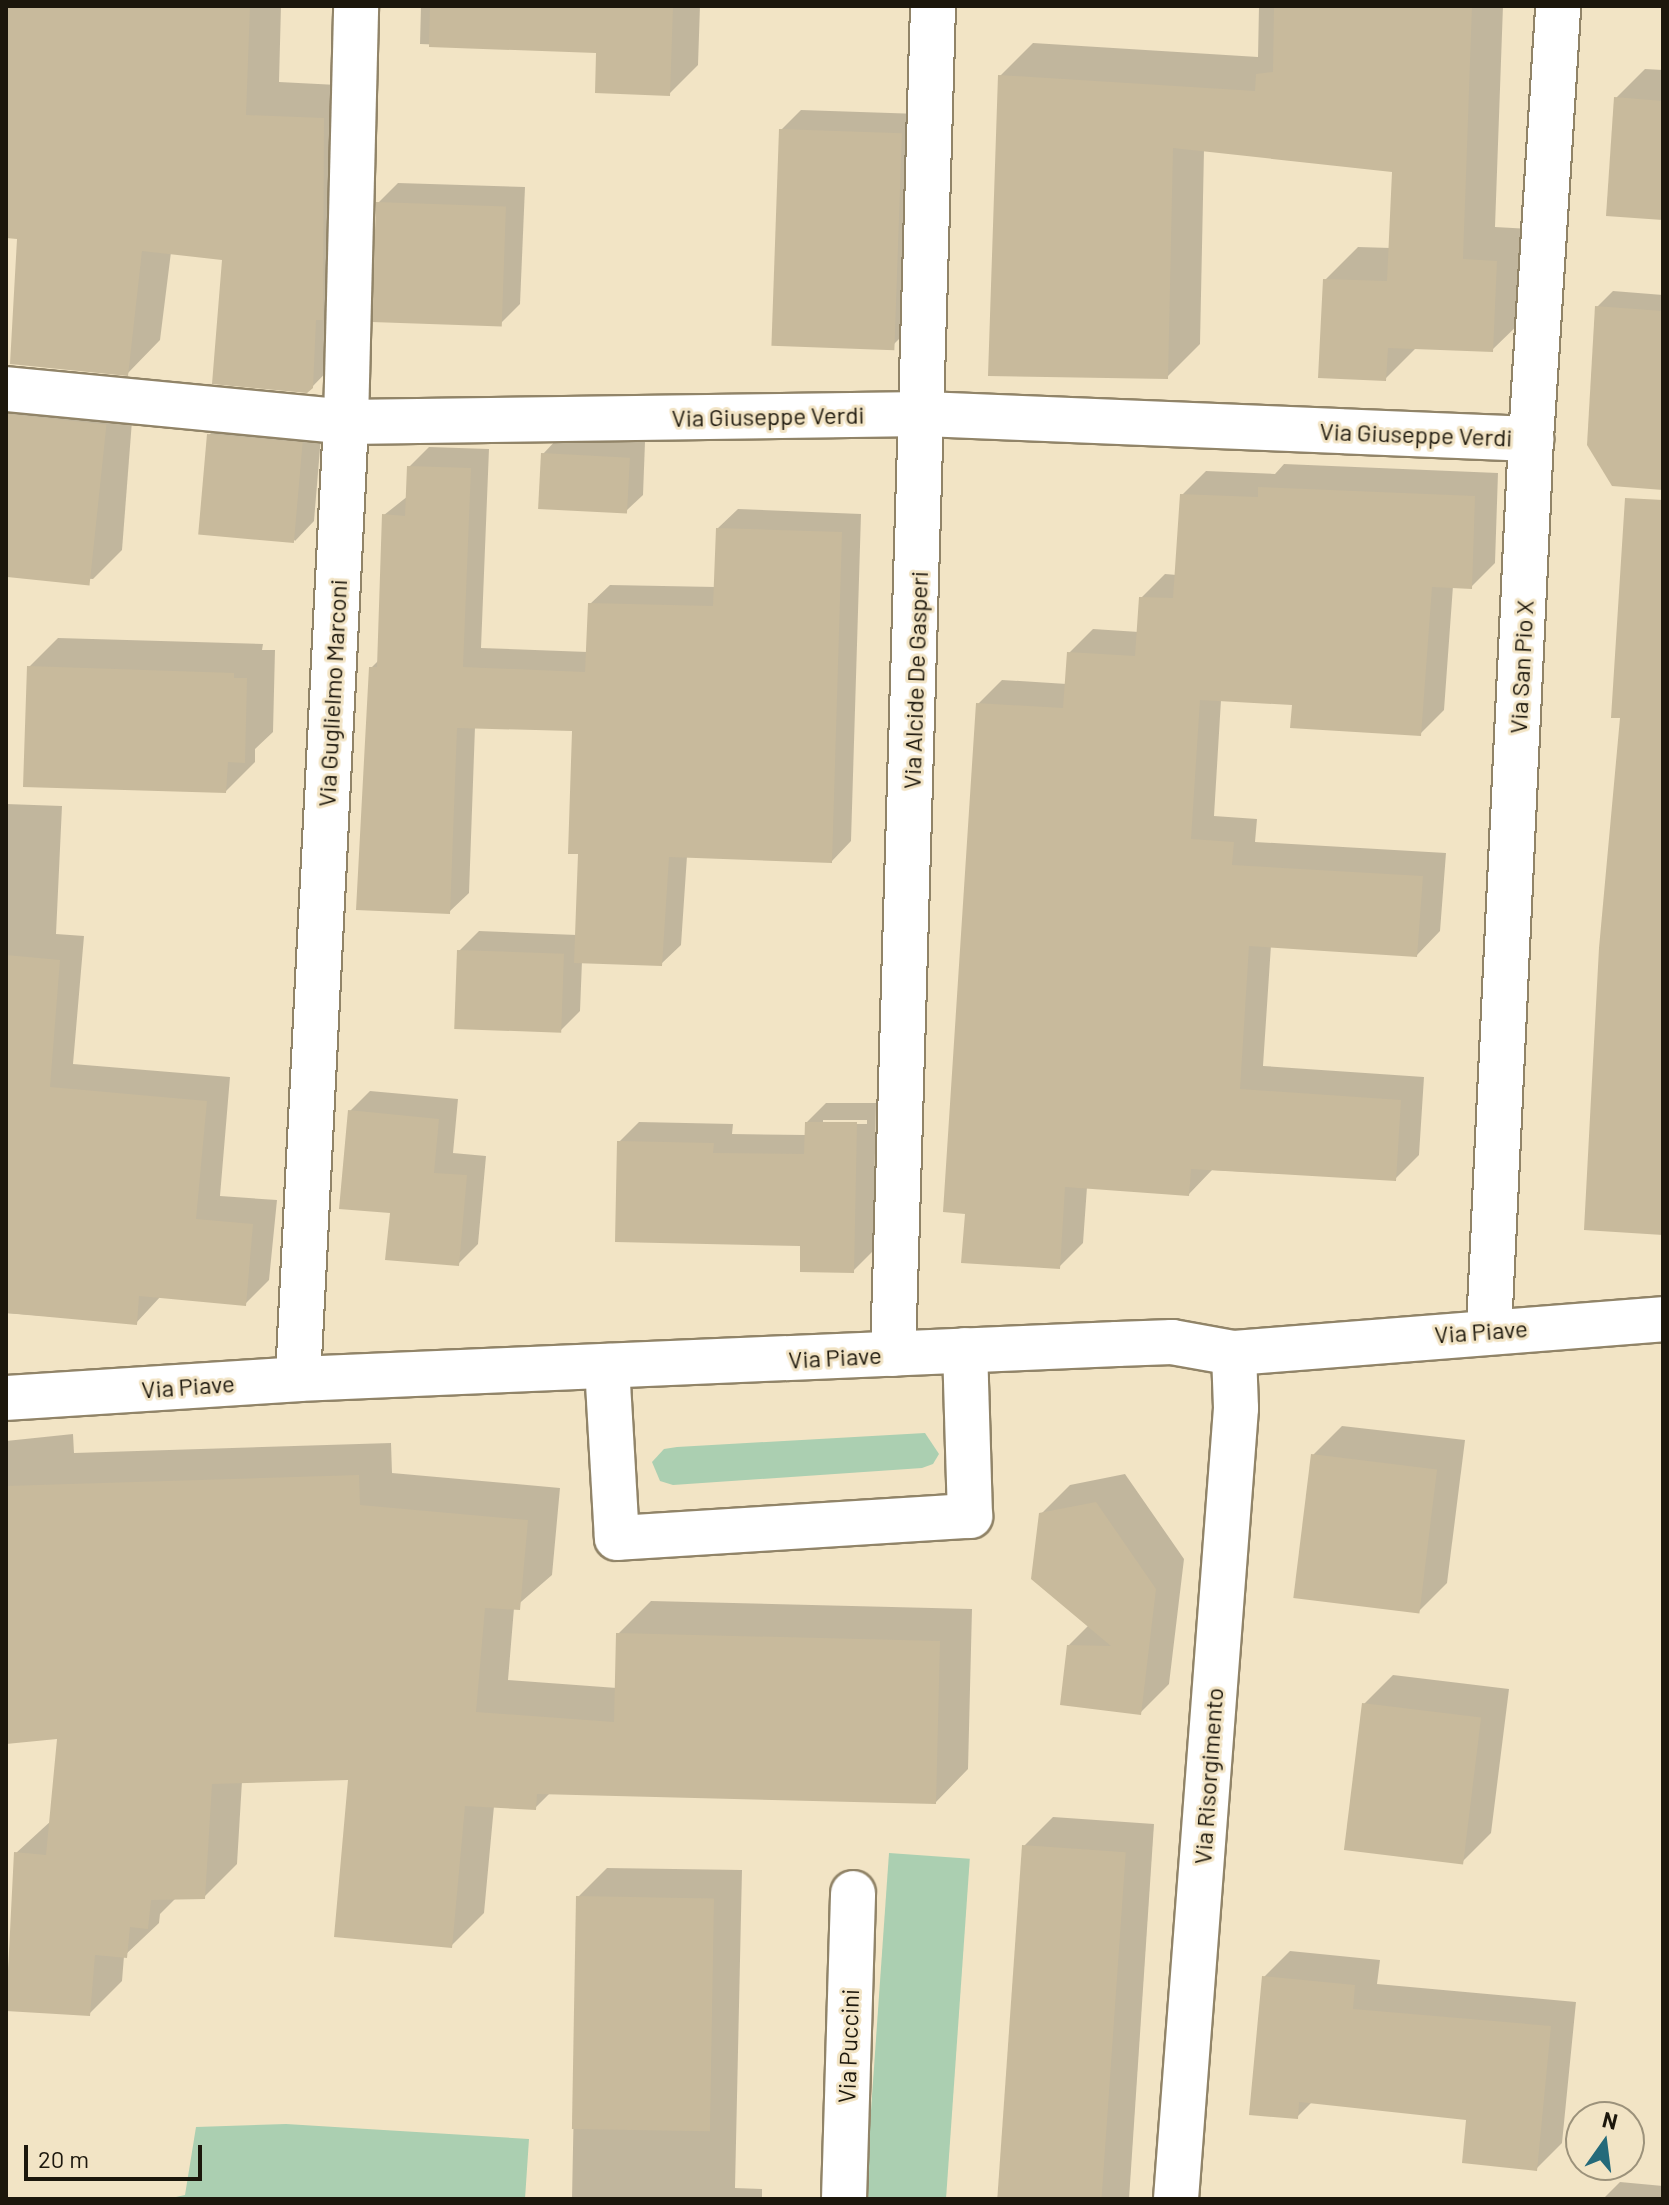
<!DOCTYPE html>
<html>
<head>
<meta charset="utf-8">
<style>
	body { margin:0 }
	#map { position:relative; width:1669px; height:2205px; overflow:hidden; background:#f2e4c5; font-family:Barlow,sans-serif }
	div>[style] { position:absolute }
	.green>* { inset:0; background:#abcfb1; transform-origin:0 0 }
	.shadow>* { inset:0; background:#0003 }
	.building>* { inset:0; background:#c8ba9c; transform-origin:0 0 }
	.roads { filter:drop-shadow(2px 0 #918468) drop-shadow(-2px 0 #918468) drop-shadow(0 2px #918468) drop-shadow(0 -2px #918468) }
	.minor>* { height:44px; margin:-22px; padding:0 22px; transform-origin:22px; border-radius:22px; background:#fff }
	.secondary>* { height:44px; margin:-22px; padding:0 22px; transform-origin:22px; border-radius:22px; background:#fff }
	span { translate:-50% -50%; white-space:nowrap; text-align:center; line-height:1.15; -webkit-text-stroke:6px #f2e4c5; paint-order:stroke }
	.street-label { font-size:24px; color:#1c170c }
	.frame { position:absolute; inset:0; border:8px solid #1c170c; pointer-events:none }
	.north { position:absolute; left:1565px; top:2101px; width:80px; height:80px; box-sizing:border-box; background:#f2e4c5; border:2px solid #9c927b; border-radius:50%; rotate:14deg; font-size:22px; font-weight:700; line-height:32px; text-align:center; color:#1c170c }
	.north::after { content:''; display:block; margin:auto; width:28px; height:36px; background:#256a7a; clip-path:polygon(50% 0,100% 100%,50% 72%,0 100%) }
	.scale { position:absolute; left:24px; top:2145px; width:178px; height:36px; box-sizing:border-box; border:4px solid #1c170c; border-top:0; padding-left:10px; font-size:24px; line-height:28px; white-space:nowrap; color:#1c170c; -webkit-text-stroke:6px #f2e4c5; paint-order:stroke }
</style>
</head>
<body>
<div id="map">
	<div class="green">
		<i style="clip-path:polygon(925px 1433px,939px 1454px,933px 1464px,922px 1468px,673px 1485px,660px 1481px,652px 1462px,664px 1449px,677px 1447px)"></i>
		<i style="left:889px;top:1853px;width:81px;height:346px;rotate:4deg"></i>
		<i style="clip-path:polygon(286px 2124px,529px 2139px,525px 2199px,167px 2199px,185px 2195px,196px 2127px)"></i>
	</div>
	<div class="shadow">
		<i style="clip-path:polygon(6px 6px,281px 6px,279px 82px,357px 86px,345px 353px,312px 387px,225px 258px,171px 252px,160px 340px,127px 374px,19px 237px,6px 236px)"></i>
		<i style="clip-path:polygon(421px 6px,700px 6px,698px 65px,669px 94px,599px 51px,420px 44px)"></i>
		<i style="clip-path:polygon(1259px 6px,1503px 6px,1495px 227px,1529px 229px,1526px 317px,1492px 350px,1417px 347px,1385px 379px,1325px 280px,1358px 247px,1391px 248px,1394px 171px,1204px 150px,1200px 344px,1167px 377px,1000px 76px,1033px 43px,1258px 57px)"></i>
		<i style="clip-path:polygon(1645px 69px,1663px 70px,1663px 218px,1616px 98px)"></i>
		<i style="clip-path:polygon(801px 110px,920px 114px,909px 329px,889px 349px,781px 130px)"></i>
		<i style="clip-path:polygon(398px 183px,525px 187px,520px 304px,500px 324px,378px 203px)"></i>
		<i style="clip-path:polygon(1613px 291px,1663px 295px,1663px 488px,1597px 307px)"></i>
		<i style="clip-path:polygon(134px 395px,122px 550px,93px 579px,6px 574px,6px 411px)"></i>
		<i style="clip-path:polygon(229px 415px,322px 424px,314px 521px,295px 541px,209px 435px)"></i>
		<i style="clip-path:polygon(558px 438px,645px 442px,643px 495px,627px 510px,543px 454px)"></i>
		<i style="clip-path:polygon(429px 447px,489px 449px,481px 648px,588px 652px,590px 604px,610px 585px,716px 587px,718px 528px,738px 509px,861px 514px,851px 841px,832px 861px,687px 856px,681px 945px,661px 964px,582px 961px,580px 1011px,560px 1031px,459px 951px,479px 931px,577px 935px,580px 853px,574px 730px,475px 727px,469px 893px,449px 912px,371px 668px,379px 660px,384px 515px,408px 496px,409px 467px)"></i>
		<i style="clip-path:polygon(1284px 464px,1498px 473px,1495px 563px,1471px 587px,1453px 586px,1444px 710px,1420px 734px,1294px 703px,1221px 700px,1214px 816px,1257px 819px,1255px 842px,1446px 853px,1440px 931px,1417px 955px,1271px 945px,1263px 1066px,1424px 1077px,1419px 1155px,1395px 1179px,1212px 1170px,1189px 1194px,1087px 1187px,1083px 1243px,1059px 1267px,967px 1212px,978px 704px,1002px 680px,1067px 684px,1069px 653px,1093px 629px,1139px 632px,1141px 598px,1165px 574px,1177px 575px,1182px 495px,1206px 471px,1275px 474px)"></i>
		<i style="clip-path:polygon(58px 638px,263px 644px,262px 650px,275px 650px,273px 732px,255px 749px,255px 762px,226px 791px,29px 667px)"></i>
		<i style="clip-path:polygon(6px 804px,62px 806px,56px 934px,84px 936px,73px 1064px,230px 1077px,220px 1196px,277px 1200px,269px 1280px,245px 1304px,161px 1296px,136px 1323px,6px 1313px)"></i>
		<i style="clip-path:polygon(370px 1091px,458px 1099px,453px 1153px,486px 1156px,478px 1244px,458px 1264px,392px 1211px,350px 1111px)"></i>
		<i style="clip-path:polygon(evenodd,826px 1103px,876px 1103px,873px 1251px,853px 1271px,619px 1142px,639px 1122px,733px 1124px,732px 1134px,806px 1135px,807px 1122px,826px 1103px,823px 1120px,867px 1120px,867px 1124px,823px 1124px,823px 1120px)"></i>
		<i style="clip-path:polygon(1342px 1426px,1465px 1440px,1447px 1583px,1418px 1612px,1313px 1455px)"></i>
		<i style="clip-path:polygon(73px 1434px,74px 1453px,391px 1443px,392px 1473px,560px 1488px,552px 1575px,514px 1608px,508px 1680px,617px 1688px,618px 1634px,651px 1601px,972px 1609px,968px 1769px,936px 1802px,550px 1793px,535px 1808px,494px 1806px,484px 1913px,451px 1946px,350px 1778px,242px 1781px,237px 1864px,204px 1897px,177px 1897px,160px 1914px,159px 1923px,124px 1956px,122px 1981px,89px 2014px,6px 2009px,16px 1853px,52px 1820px,59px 1737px,6px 1742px,6px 1441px)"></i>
		<i style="clip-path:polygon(1125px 1474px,1184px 1559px,1169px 1684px,1140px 1713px,1069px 1645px,1089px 1625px,1041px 1514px,1070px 1485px)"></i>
		<i style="clip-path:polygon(1393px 1675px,1509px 1689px,1491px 1833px,1462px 1862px,1364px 1704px)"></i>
		<i style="clip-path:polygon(1053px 1817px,1154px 1824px,1129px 2199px,1001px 2199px,1024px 1846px)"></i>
		<i style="clip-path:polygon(607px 1868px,742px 1870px,735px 2188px,762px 2189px,762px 2199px,572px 2199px,578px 1897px)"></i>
		<i style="clip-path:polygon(1290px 1951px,1380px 1960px,1377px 1984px,1576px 2002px,1562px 2143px,1537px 2168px,1469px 2118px,1313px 2101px,1297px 2117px,1264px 1977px)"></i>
		<i style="clip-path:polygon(1620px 2182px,1663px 2186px,1663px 2199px,1603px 2199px)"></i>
	</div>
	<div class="building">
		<i style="clip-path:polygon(6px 6px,250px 6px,246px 115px,324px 118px,323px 320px,316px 320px,313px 388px,307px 393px,212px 384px,222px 260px,142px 251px,128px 376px,10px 364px,17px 239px,6px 238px)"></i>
		<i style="clip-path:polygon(430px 6px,673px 6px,670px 96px,595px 93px,596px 53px,429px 47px)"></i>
		<i style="clip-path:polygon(1274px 6px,1472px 6px,1463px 259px,1497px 261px,1493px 352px,1388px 348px,1386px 381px,1318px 378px,1323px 279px,1387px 281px,1392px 172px,1173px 148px,1168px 379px,988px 376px,998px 75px,1255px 91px,1256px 74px,1273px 72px)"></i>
		<i style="clip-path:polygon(1614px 97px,1663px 101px,1663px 220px,1606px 216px)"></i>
		<i style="left:779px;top:129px;width:123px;height:217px;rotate:2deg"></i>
		<i style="left:376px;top:202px;width:130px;height:120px;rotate:2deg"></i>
		<i style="clip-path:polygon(1595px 306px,1663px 311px,1663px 490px,1612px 486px,1587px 445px)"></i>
		<i style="left:7px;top:414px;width:100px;height:162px;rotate:6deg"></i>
		<i style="left:207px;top:434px;width:96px;height:101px;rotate:5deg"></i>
		<i style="left:541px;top:453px;width:89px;height:56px;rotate:3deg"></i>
		<i style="clip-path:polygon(407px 466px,471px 468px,463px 667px,585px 672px,588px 603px,713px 606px,716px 528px,842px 532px,832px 863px,669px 857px,662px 966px,574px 963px,578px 854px,568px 854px,572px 731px,457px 728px,450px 914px,356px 910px,369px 667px,377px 667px,382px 514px,405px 516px)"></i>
		<i style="clip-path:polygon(1258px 487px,1475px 496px,1472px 589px,1432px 587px,1421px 736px,1290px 728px,1292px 705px,1200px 700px,1191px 839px,1234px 842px,1232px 865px,1423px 876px,1417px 957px,1249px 946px,1240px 1089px,1401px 1100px,1396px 1181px,1191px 1169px,1189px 1196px,1065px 1187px,1060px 1269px,961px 1263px,965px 1214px,943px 1212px,976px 703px,1063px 708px,1067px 652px,1135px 656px,1139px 597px,1173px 598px,1180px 494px,1258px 497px)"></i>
		<i style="clip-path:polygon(1625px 498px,1663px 500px,1663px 1235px,1584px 1230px,1599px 948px,1620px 718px,1611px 718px)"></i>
		<i style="clip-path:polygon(27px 666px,234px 673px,234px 678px,247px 678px,245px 763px,228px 762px,226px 793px,23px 787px)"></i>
		<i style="left:457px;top:950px;width:107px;height:79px;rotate:2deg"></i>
		<i style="clip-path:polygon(6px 955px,60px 960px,50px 1087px,207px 1101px,196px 1219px,253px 1224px,246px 1306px,139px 1296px,137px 1325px,6px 1313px)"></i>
		<i style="clip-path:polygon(348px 1110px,439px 1119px,434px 1173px,467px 1175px,459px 1266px,385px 1260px,390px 1213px,339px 1209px)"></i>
		<i style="clip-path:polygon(805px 1122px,857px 1122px,854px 1273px,800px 1272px,800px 1246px,615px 1242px,617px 1141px,714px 1143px,713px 1153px,804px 1154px)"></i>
		<i style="left:1311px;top:1454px;width:127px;height:145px;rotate:7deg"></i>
		<i style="clip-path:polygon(359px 1475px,360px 1505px,528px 1520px,520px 1610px,485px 1608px,476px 1712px,614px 1722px,616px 1633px,940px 1641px,936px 1804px,537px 1794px,536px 1810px,465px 1806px,452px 1948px,334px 1937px,348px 1780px,212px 1784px,205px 1899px,151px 1900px,148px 1929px,130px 1927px,127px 1958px,95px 1955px,90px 2016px,6px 2011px,14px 1852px,46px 1855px,57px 1739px,6px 1744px,6px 1486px)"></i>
		<i style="clip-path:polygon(1096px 1502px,1156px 1589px,1141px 1715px,1060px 1705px,1067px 1645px,1111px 1646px,1031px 1579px,1039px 1513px)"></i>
		<i style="left:1362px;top:1703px;width:120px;height:148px;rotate:7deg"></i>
		<i style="left:1022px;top:1845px;width:104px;height:355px;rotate:4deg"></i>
		<i style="left:576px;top:1896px;width:138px;height:233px;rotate:1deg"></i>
		<i style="clip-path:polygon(1262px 1976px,1355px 1985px,1353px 2009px,1551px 2026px,1537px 2171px,1462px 2163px,1466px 2120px,1299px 2102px,1298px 2119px,1249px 2115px)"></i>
	</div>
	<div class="roads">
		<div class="minor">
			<i style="left:6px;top:389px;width:342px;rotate:5.5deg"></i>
			<i style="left:346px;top:422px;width:578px;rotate:-0.79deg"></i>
			<i style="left:924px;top:414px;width:608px;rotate:2.36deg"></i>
			<i style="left:1489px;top:1329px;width:891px;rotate:-87.3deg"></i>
			<i style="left:1531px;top:439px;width:434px;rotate:-86.4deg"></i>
			<i style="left:893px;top:1354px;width:1349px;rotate:-88.3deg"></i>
			<i style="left:607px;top:1366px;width:172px;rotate:86.7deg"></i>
			<i style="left:617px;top:1538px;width:354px;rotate:-3.6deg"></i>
			<i style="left:970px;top:1516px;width:166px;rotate:-91.7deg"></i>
			<i style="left:298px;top:1379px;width:958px;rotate:-87.13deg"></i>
			<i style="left:346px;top:422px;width:416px;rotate:-88.6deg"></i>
			<i style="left:844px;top:2199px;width:306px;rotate:-88.3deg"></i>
			<i style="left:1176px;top:2199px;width:793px;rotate:-85.66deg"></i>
			<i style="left:1236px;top:1408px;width:55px;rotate:-92.1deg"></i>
		</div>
		<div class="secondary">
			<i style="left:6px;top:1398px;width:293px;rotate:-3.7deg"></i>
			<i style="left:298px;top:1379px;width:820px;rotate:-2.45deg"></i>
			<i style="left:1117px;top:1344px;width:55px;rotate:-2.1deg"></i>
			<i style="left:1172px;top:1342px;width:63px;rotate:10.1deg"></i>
			<i style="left:1234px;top:1353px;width:430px;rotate:-4.5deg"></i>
		</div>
	</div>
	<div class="street-label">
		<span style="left:768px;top:416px;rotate:-1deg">Via Giuseppe Verdi</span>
		<span style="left:1416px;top:434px;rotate:2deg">Via Giuseppe Verdi</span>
		<span style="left:1521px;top:667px;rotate:-87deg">Via San Pio X</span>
		<span style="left:915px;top:680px;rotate:-88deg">Via Alcide De Gasperi</span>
		<span style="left:332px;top:693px;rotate:-87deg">Via Guglielmo Marconi</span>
		<span style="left:1481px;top:1331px;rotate:-4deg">Via Piave</span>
		<span style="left:835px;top:1357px;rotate:-3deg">Via Piave</span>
		<span style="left:188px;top:1386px;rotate:-4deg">Via Piave</span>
		<span style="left:1208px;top:1776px;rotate:-86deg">Via Risorgimento</span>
		<span style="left:848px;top:2046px;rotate:-88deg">Via Puccini</span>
	</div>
	<div class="frame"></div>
	<div class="north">N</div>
	<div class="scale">20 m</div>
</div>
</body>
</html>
